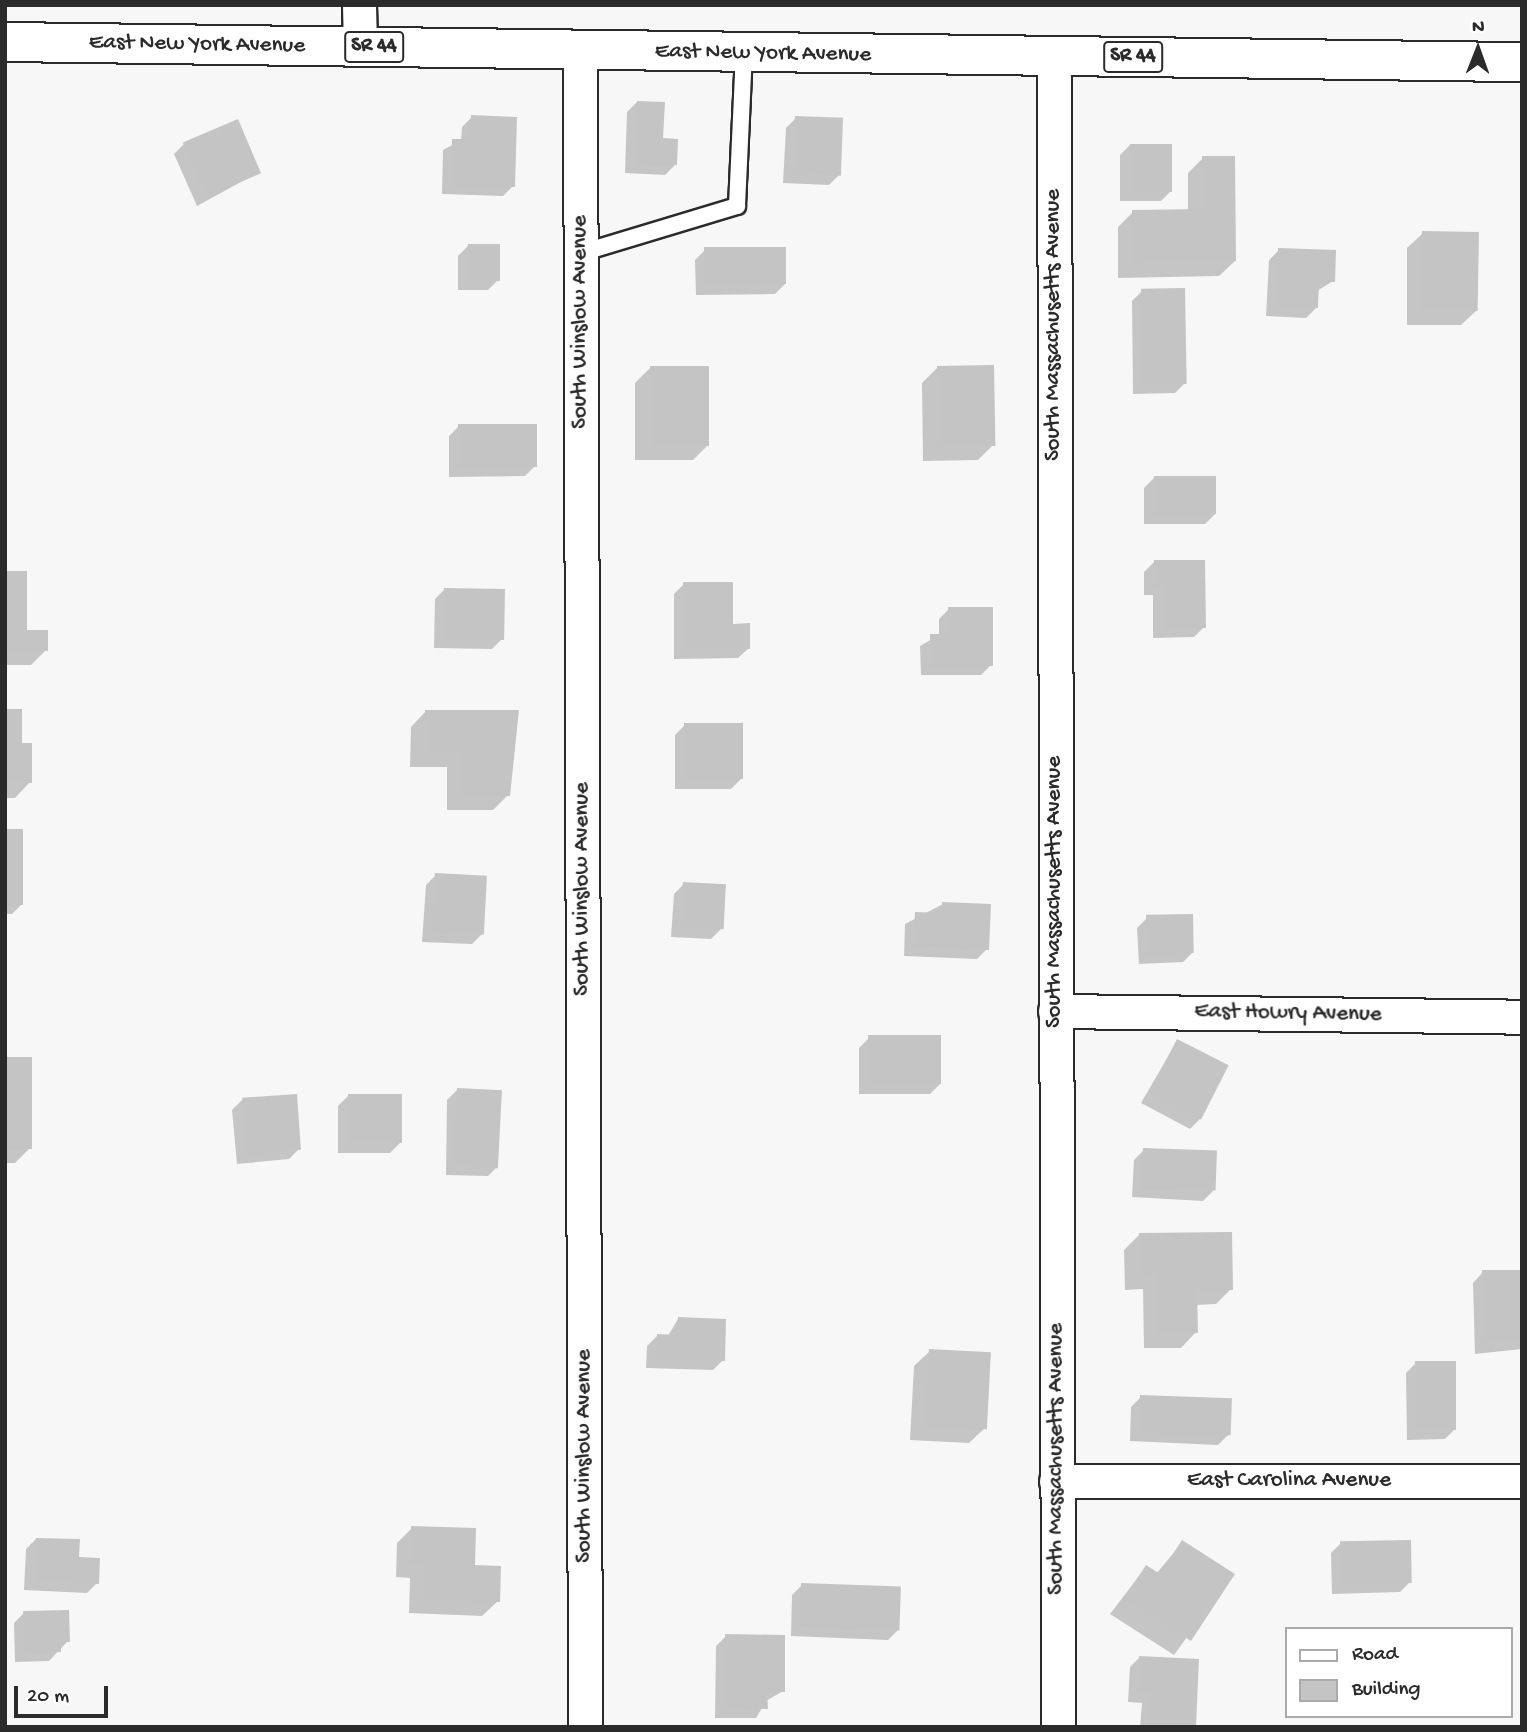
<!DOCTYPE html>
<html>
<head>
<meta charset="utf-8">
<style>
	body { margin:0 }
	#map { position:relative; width:1527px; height:1732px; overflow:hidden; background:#f7f7f7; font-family:"Gochi Hand",sans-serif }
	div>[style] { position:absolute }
	.shadow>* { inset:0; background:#0003 }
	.building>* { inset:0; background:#c4c4c4; transform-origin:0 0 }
	.roads { filter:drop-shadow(2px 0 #2b2b2b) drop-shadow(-2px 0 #2b2b2b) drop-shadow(0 2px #2b2b2b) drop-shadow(0 -2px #2b2b2b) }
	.service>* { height:16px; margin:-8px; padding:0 8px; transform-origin:8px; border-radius:8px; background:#fff }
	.minor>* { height:33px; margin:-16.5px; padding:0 16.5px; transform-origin:16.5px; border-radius:16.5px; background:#fff }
	.primary>* { height:38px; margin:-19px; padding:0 19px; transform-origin:19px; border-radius:19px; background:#fff }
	span { translate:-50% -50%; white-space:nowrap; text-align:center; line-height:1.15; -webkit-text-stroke:6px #fff; paint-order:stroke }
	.shield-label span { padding:2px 5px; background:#fff; border:2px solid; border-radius:5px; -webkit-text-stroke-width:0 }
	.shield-label { font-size:21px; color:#2b2b2b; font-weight:700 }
	.street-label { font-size:23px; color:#2b2b2b }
	.frame { position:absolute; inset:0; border:7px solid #2b2b2b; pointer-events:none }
	.legend { position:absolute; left:1285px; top:1627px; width:228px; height:91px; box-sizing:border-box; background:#fff; border:2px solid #aaa; margin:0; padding:9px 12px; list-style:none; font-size:21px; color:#2b2b2b }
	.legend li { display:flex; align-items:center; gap:14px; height:35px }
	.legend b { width:35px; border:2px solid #aaa }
	.north { position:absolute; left:1443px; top:14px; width:70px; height:70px; -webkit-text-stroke:5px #fff; paint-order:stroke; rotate:1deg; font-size:19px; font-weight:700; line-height:28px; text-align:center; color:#2b2b2b }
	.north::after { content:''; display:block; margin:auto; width:24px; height:32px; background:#2b2b2b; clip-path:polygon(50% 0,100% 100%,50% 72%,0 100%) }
	.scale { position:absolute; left:14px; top:1686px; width:94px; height:32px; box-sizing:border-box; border:4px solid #2b2b2b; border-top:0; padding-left:9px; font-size:21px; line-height:24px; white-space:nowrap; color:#2b2b2b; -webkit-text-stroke:5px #fff; paint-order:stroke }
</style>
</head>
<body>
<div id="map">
	<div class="shadow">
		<i style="clip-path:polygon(637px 102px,675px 165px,665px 175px,625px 173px,627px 112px)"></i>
		<i style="clip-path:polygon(472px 117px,513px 186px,503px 196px,442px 194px,443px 150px,461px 140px,462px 127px)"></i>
		<i style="clip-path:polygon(796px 118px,839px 175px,829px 185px,783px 183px,786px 128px)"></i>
		<i style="clip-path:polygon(184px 144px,259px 172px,197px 206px,174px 154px)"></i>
		<i style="clip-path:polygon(1130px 145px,1171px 191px,1161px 201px,1120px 201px,1120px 155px)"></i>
		<i style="clip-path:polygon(1203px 158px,1235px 261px,1219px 276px,1118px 278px,1118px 227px,1133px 212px,1188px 211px,1188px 173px)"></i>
		<i style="clip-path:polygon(1423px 233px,1477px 310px,1461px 325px,1407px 325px,1407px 248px)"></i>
		<i style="clip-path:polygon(468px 246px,498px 280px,488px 290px,458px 290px,458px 256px)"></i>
		<i style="clip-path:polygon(705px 250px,785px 284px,775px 294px,696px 295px,695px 260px)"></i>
		<i style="clip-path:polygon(1279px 250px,1333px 281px,1317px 291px,1316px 308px,1306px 318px,1266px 316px,1269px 260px)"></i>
		<i style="clip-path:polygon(1142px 291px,1185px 383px,1175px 393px,1133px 394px,1132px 301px)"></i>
		<i style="clip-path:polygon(650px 368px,708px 445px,693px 460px,635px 460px,635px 383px)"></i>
		<i style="clip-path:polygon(937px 368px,993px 445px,978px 460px,923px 461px,922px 383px)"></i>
		<i style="clip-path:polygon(459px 426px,535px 466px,525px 476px,449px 477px,449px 436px)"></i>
		<i style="clip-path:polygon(1154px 478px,1215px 514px,1205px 524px,1144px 524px,1144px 488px)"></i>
		<i style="clip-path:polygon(1154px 562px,1204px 627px,1194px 637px,1153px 638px,1153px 595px,1144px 595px,1144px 572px)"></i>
		<i style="clip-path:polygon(5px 573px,25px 632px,46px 650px,31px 665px,5px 665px)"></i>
		<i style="clip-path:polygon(684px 584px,749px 648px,738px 658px,674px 659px,674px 594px)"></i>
		<i style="clip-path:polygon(445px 589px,502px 639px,492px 649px,434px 648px,435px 599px)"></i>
		<i style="clip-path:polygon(949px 609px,991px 665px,981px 675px,921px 675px,920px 646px,939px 635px,939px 619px)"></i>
		<i style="clip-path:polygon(5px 711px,30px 782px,15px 798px,5px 798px)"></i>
		<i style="clip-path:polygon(426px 711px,508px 795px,493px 810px,447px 810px,447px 767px,410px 767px,411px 727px)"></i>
		<i style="clip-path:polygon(685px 725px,741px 779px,731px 789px,675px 789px,675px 735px)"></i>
		<i style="clip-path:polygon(5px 831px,22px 904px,12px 914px,5px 914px)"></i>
		<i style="clip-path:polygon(436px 875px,482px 934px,472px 944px,422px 942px,426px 885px)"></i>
		<i style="clip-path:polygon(684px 884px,721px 929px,711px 939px,671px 937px,674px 894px)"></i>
		<i style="clip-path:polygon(943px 904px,987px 949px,977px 959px,904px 956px,905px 924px)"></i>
		<i style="clip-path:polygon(1147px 918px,1193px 952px,1183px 962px,1139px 964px,1137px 928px)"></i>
		<i style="clip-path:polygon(869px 1038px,940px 1084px,930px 1094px,859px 1094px,859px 1048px)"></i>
		<i style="clip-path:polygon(1177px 1041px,1200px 1119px,1190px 1129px,1141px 1103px)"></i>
		<i style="clip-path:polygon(5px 1059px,30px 1148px,15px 1163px,5px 1163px)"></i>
		<i style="clip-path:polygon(457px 1090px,498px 1166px,488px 1176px,446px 1175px,447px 1100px)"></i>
		<i style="clip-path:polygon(348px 1096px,400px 1143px,390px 1153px,338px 1153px,338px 1106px)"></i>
		<i style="clip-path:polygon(242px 1100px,299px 1149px,289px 1159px,237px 1164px,232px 1110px)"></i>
		<i style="clip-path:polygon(1144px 1150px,1213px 1191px,1203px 1201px,1132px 1197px,1134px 1160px)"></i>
		<i style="clip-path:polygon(1139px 1235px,1231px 1289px,1216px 1304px,1196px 1305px,1196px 1332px,1181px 1348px,1144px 1348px,1143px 1289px,1125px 1290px,1124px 1250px)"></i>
		<i style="clip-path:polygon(1522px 1271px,1522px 1349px,1475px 1354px,1473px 1283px,1483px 1272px)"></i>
		<i style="clip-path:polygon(678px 1319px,723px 1360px,713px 1370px,646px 1368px,647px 1346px,657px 1336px,668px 1336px)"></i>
		<i style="clip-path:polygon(930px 1351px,985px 1428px,969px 1443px,910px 1440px,914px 1366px)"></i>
		<i style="clip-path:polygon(1416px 1363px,1455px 1429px,1445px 1439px,1407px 1440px,1406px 1373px)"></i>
		<i style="clip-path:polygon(1141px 1397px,1228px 1435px,1218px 1445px,1130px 1441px,1131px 1407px)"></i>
		<i style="clip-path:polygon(412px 1528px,498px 1601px,482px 1616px,409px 1613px,410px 1578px,396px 1577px,397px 1543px)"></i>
		<i style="clip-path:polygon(36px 1539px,77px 1559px,97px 1583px,87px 1593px,24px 1590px,26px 1549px)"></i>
		<i style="clip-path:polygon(1182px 1543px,1232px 1575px,1174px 1655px,1110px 1614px,1146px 1567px,1156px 1574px)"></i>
		<i style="clip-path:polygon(1341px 1543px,1410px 1582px,1400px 1592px,1332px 1594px,1331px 1553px)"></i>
		<i style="clip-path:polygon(802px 1585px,898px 1630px,888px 1640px,791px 1636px,792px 1595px)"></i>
		<i style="clip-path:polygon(24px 1613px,68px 1641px,49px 1661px,15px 1662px,14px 1623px)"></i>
		<i style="clip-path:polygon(726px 1636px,783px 1691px,766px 1701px,756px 1718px,715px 1718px,716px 1646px)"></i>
		<i style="clip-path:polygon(1140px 1657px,1194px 1727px,1140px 1727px,1142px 1703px,1128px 1702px,1130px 1667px)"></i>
	</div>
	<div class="building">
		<i style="clip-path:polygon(637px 101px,665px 102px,663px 138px,678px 139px,677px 165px,634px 164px)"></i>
		<i style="clip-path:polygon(471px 115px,517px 117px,515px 187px,451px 185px,452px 139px,470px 139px)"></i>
		<i style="left:795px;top:116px;width:48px;height:58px;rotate:2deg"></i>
		<i style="left:238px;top:119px;width:59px;height:60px;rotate:67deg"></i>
		<i style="left:1130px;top:144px;width:42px;height:48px"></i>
		<i style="clip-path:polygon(1202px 156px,1235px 156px,1236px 261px,1133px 263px,1132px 210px,1203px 209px)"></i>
		<i style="left:1422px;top:231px;width:57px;height:79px;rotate:1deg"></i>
		<i style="left:468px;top:244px;width:32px;height:37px"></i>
		<i style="left:786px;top:247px;width:37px;height:82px;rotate:90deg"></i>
		<i style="clip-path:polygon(1278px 248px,1336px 250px,1335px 282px,1319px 281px,1318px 308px,1276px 307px)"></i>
		<i style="left:1185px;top:288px;width:96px;height:44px;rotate:89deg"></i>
		<i style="left:994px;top:365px;width:81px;height:57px;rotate:89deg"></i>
		<i style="left:650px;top:366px;width:59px;height:80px"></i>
		<i style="left:458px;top:424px;width:79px;height:43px"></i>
		<i style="left:1154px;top:476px;width:62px;height:38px"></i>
		<i style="clip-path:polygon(1154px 560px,1205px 560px,1206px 628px,1162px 628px,1162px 586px,1154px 586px)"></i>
		<i style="clip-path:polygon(5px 571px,27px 571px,27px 630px,48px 630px,48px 651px,5px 651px)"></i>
		<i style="clip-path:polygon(683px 582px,733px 582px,733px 624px,750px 623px,750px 649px,684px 649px)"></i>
		<i style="left:444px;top:588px;width:61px;height:51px;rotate:1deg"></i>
		<i style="clip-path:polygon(948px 607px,993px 607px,993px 666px,930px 666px,930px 634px,949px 634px)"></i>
		<i style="clip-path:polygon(5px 709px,22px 709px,22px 743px,32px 743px,32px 783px,5px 783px)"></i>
		<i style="clip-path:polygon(425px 710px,519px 710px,510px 796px,462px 796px,462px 753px,425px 752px)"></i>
		<i style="left:684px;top:723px;width:59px;height:56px"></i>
		<i style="left:5px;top:829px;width:18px;height:76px"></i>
		<i style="left:435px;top:873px;width:52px;height:59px;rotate:3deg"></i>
		<i style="left:683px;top:882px;width:43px;height:45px;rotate:3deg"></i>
		<i style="clip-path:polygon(942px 902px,991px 904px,989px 950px,913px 946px,915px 912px,942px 913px)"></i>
		<i style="left:1193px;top:914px;width:39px;height:47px;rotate:89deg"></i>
		<i style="left:941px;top:1035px;width:49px;height:73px;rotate:90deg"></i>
		<i style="left:1177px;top:1039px;width:58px;height:61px;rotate:27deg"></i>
		<i style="left:5px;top:1057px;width:27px;height:92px"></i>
		<i style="left:457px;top:1088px;width:45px;height:78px;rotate:3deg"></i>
		<i style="left:297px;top:1094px;width:56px;height:55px;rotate:86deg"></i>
		<i style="left:348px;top:1094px;width:54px;height:49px"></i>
		<i style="left:1143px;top:1148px;width:74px;height:40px;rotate:2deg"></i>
		<i style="clip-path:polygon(1232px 1232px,1233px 1290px,1197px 1290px,1198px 1333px,1158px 1334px,1158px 1274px,1139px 1275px,1139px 1233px)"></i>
		<i style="left:1522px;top:1270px;width:73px;height:40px;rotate:90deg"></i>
		<i style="clip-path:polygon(678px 1317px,726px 1319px,725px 1361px,656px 1359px,657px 1334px,677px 1335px)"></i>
		<i style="left:929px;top:1349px;width:62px;height:77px;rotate:3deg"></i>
		<i style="left:1415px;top:1361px;width:41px;height:69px"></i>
		<i style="left:1140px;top:1395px;width:92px;height:37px;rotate:2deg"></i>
		<i style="clip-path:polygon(411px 1526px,476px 1528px,475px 1565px,501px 1566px,500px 1602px,423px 1599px,425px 1563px,410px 1562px)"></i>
		<i style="clip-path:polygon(36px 1538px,80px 1539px,79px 1557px,100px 1558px,99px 1584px,33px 1581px)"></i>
		<i style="clip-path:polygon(1182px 1540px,1235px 1574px,1191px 1641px,1124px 1598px,1146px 1565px,1160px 1574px)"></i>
		<i style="left:1411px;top:1540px;width:43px;height:71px;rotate:89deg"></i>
		<i style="left:801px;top:1583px;width:100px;height:44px;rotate:2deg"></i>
		<i style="clip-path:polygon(69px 1610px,70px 1642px,61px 1642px,61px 1652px,25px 1653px,23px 1611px)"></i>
		<i style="clip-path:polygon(725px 1634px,785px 1635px,785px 1692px,767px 1692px,768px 1709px,724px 1708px)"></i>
		<i style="clip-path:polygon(1139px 1656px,1199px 1659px,1196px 1727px,1149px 1727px,1151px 1693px,1137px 1693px)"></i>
	</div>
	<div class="roads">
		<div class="service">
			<i style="left:581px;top:253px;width:163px;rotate:-16.8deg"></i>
			<i style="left:737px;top:206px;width:152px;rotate:-87.4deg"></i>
		</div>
		<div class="minor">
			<i style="left:359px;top:5px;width:42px;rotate:88.6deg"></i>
			<i style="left:580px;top:50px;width:1677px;rotate:89.83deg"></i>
			<i style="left:1054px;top:57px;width:1670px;rotate:89.86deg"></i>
			<i style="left:1055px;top:1011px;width:467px;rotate:0.7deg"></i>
			<i style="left:1056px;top:1481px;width:466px"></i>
		</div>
		<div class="primary">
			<i style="left:5px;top:42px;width:1517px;rotate:0.76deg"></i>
		</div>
	</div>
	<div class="shield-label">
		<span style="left:374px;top:47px">SR 44</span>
		<span style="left:1133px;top:57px">SR 44</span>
	</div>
	<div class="street-label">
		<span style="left:197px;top:45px;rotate:1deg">East New York Avenue</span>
		<span style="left:763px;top:54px;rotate:1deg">East New York Avenue</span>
		<span style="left:581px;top:322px;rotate:-90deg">South Winslow Avenue</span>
		<span style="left:1054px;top:325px;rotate:-90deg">South Massachusetts Avenue</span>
		<span style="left:583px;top:889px;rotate:-90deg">South Winslow Avenue</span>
		<span style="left:1055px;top:892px;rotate:-90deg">South Massachusetts Avenue</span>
		<span style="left:1288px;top:1014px;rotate:1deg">East Howry Avenue</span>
		<span style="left:585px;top:1456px;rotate:-90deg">South Winslow Avenue</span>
		<span style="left:1057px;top:1459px;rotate:-90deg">South Massachusetts Avenue</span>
		<span style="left:1289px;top:1481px">East Carolina Avenue</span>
	</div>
	<div class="frame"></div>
	<ul class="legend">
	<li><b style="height:9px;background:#fff"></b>Road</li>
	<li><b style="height:19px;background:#c4c4c4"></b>Building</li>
	</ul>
	<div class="north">N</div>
	<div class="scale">20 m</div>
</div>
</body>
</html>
